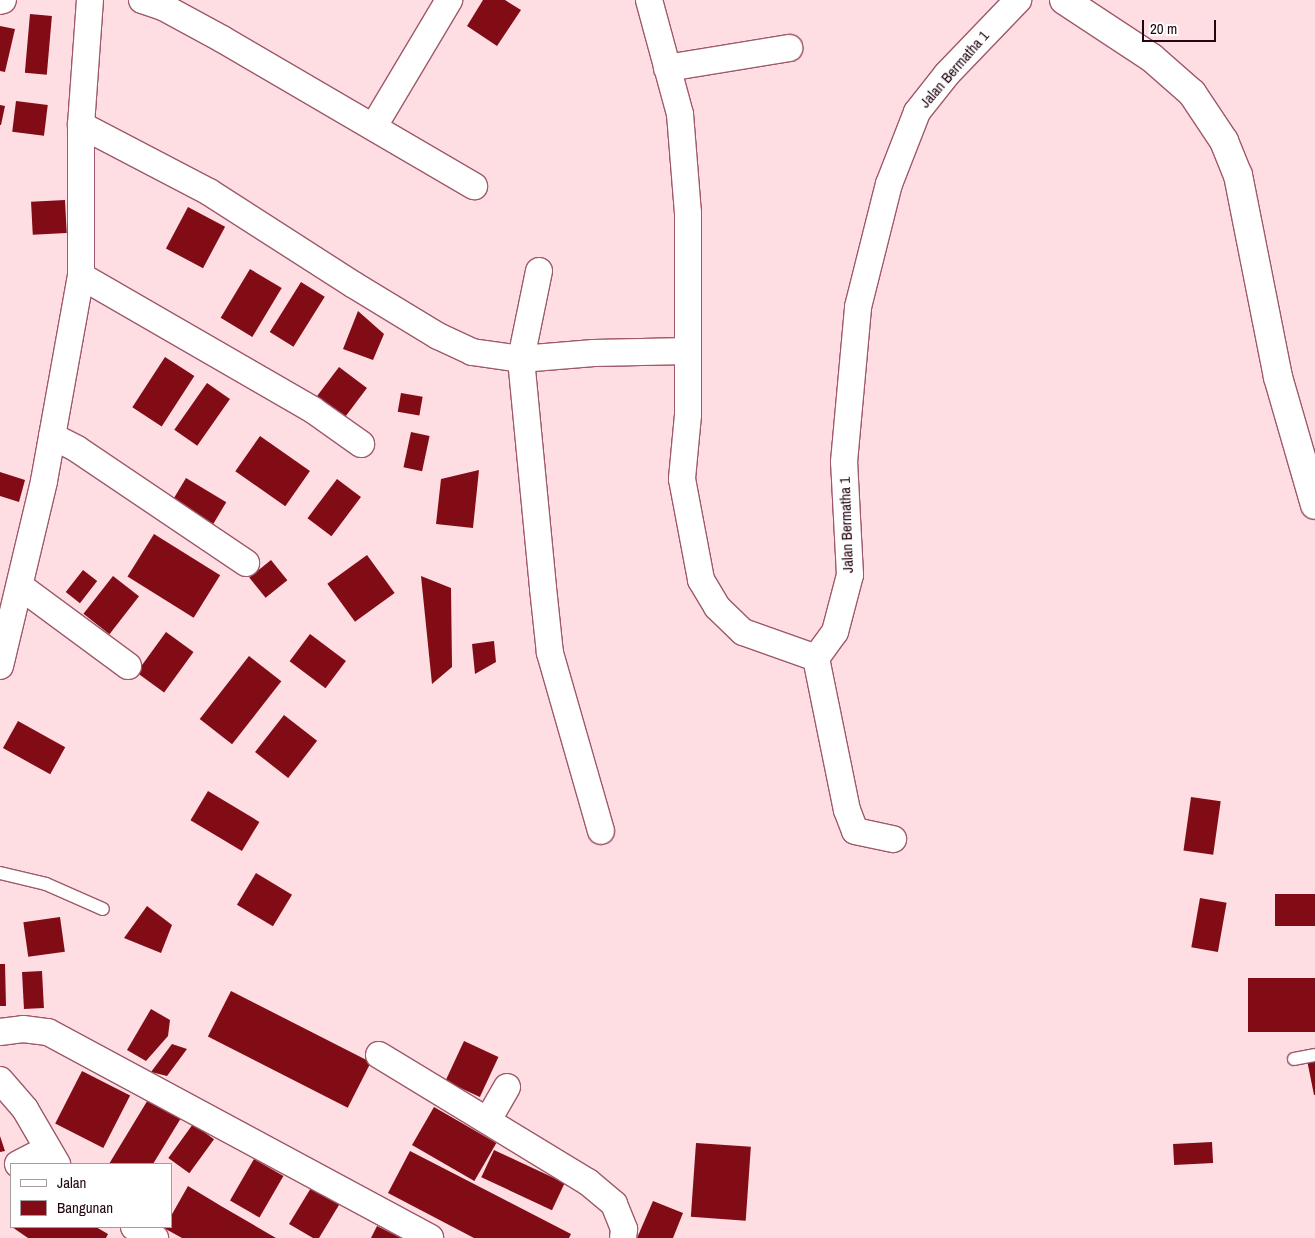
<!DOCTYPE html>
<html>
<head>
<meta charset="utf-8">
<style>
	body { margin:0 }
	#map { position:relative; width:1315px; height:1238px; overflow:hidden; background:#fedde3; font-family:"Archivo Narrow",sans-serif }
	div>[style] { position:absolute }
	.building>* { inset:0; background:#810c16; transform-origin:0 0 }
	.roads { filter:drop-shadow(1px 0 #9e596a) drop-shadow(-1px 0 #9e596a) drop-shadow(0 1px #9e596a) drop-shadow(0 -1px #9e596a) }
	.lane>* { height:12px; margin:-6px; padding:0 6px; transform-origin:6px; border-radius:6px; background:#fff }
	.street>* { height:26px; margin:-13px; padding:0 13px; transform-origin:13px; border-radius:13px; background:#fff }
	.secondary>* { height:28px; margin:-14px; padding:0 14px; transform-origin:14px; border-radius:14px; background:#fff }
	span { translate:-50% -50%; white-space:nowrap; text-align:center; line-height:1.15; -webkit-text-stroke:5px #fff; paint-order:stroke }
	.street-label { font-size:15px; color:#21070f }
	.legend { position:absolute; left:10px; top:1163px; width:162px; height:65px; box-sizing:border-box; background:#fff; border:1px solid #a69c9f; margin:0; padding:6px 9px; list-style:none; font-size:15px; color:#21070f }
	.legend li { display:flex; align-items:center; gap:10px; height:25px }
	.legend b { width:25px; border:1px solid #a69c9f }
	.scale { position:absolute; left:1142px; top:20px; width:74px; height:22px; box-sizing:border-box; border:2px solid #21070f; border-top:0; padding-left:6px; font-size:15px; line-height:18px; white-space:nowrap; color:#21070f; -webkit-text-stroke:4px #fff; paint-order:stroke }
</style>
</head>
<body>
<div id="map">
	<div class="building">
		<i style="clip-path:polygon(483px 0,505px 0,521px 10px,497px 46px,467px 26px)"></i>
		<i style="left:30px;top:14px;width:22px;height:59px;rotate:5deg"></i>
		<i style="clip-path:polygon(0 26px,15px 29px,5px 72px,0 71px)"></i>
		<i style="left:16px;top:101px;width:32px;height:31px;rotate:7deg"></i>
		<i style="clip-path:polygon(0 105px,5px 106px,1px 125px,0 125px)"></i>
		<i style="left:65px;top:200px;width:33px;height:34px;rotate:87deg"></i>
		<i style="left:188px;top:207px;width:42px;height:47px;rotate:28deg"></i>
		<i style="left:250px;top:269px;width:37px;height:57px;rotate:31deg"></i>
		<i style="left:301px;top:282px;width:28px;height:59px;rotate:32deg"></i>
		<i style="clip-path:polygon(358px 311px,384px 334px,373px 360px,343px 349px)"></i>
		<i style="left:165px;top:357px;width:35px;height:60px;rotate:33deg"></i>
		<i style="left:339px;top:367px;width:35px;height:37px;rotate:37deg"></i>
		<i style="left:207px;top:383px;width:28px;height:57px;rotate:35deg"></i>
		<i style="left:401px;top:393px;width:22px;height:19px;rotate:10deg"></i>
		<i style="left:411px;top:432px;width:19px;height:36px;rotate:12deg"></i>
		<i style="left:260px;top:436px;width:61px;height:43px;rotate:35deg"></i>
		<i style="clip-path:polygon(479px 470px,473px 528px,436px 524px,441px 479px)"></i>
		<i style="clip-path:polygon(0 472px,25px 480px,19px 502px,0 496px)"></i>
		<i style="left:186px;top:478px;width:47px;height:30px;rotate:31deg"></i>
		<i style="left:337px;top:479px;width:30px;height:49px;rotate:37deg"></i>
		<i style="left:154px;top:534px;width:78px;height:50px;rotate:32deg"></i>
		<i style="left:367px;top:555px;width:47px;height:49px;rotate:54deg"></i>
		<i style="left:271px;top:560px;width:26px;height:28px;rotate:51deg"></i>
		<i style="left:83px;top:570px;width:18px;height:28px;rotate:38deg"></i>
		<i style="left:113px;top:576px;width:33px;height:48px;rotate:38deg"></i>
		<i style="clip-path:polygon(421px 576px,451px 588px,452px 667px,432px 684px)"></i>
		<i style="left:166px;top:632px;width:34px;height:50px;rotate:36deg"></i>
		<i style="left:310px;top:634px;width:45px;height:34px;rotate:37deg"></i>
		<i style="clip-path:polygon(494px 641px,496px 662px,475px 674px,472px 644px)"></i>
		<i style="left:249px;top:656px;width:41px;height:80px;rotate:38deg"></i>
		<i style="left:284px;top:715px;width:42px;height:47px;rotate:38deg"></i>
		<i style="left:18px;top:721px;width:54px;height:31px;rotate:29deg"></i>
		<i style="left:208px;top:791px;width:60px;height:34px;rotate:31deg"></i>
		<i style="left:1191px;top:797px;width:30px;height:54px;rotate:8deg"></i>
		<i style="left:256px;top:873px;width:42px;height:37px;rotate:31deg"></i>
		<i style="left:1315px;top:894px;width:32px;height:40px;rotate:90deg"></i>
		<i style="left:1200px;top:898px;width:27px;height:50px;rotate:10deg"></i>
		<i style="clip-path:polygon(147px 906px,172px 925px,161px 953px,124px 938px)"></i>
		<i style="left:60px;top:917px;width:35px;height:37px;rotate:82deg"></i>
		<i style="clip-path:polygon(0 964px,5px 964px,6px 1006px,0 1006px)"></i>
		<i style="left:42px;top:971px;width:37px;height:20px;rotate:87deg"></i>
		<i style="left:1315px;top:978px;width:54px;height:67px;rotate:90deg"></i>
		<i style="left:231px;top:991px;width:157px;height:51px;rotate:27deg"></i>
		<i style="clip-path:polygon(151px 1009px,170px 1020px,168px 1036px,146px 1061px,127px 1050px)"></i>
		<i style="left:464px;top:1041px;width:38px;height:44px;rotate:25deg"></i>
		<i style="clip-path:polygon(172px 1044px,187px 1049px,167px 1076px,151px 1072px)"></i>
		<i style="clip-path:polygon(1315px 1059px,1315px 1095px,1314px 1095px,1307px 1060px)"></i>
		<i style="left:82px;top:1071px;width:54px;height:59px;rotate:27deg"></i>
		<i style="clip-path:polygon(149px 1098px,181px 1118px,153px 1164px,109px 1164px)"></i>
		<i style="left:434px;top:1107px;width:72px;height:44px;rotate:30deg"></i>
		<i style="left:193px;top:1124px;width:26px;height:42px;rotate:36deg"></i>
		<i style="clip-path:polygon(0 1136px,5px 1151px,0 1152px)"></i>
		<i style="left:1212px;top:1142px;width:21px;height:39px;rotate:87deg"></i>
		<i style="left:696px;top:1143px;width:55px;height:74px;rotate:4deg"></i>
		<i style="left:494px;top:1150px;width:78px;height:30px;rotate:25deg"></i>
		<i style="clip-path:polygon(410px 1151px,571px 1234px,569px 1238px,474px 1238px,388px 1193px)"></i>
		<i style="left:254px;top:1159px;width:34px;height:48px;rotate:30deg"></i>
		<i style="clip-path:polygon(314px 1183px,342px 1200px,319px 1238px,313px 1238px,289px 1224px)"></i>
		<i style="clip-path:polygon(188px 1186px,221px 1206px,276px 1238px,182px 1238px,162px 1227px,171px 1227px,171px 1216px)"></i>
		<i style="clip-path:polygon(653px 1201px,683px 1213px,673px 1238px,637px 1238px)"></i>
		<i style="clip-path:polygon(377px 1226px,401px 1238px,371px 1238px)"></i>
		<i style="clip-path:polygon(12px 1227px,96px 1227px,108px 1234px,106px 1238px,28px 1238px)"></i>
	</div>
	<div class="roads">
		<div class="lane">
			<i style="left:0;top:873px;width:47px;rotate:13.4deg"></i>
			<i style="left:46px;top:884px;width:62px;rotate:23.7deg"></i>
			<i style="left:1294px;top:1059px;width:21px;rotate:-11deg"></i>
		</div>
		<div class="street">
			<i style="left:142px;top:0;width:24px;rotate:19deg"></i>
			<i style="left:165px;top:8px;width:65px;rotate:28.5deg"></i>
			<i style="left:222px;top:39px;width:292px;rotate:30.3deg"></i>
			<i style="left:649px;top:0;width:118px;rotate:74.8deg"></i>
			<i style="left:680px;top:114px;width:99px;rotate:85.4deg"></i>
			<i style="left:688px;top:213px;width:202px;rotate:90deg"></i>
			<i style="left:688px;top:415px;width:64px;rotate:95.4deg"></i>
			<i style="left:682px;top:479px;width:103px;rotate:79.3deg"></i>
			<i style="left:701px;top:580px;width:31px;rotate:59deg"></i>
			<i style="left:717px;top:607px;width:36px;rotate:44deg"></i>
			<i style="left:743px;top:632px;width:77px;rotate:19.6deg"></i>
			<i style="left:816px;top:658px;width:32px;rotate:-54deg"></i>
			<i style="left:835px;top:632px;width:59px;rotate:-75.3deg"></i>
			<i style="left:850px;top:575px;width:113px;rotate:-93deg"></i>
			<i style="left:844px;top:462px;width:156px;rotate:-84.8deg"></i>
			<i style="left:858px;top:307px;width:127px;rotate:-75.9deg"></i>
			<i style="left:889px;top:184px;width:77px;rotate:-68.7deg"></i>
			<i style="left:917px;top:112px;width:48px;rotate:-51.7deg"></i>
			<i style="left:947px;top:74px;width:103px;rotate:-46.2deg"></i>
			<i style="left:0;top:1px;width:3px;rotate:-18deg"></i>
			<i style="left:667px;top:68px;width:124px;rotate:-9.3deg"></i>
			<i style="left:81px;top:125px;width:144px;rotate:27.6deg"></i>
			<i style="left:209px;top:192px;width:172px;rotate:32.7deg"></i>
			<i style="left:354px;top:285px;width:98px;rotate:31.3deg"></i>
			<i style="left:438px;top:336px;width:38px;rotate:25deg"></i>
			<i style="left:472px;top:352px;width:49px;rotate:8.1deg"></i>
			<i style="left:521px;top:359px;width:73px;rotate:-4.7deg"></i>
			<i style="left:594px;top:353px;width:94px;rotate:-1.2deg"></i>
			<i style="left:374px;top:126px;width:147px;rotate:-59.2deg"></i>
			<i style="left:539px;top:271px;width:90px;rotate:101.6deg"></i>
			<i style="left:521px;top:359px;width:230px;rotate:84.5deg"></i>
			<i style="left:543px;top:588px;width:65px;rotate:83.9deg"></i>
			<i style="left:550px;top:653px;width:185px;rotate:74deg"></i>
			<i style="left:81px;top:276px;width:268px;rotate:30deg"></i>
			<i style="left:313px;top:410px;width:59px;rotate:35.3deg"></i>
			<i style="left:52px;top:436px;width:28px;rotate:27deg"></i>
			<i style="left:77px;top:449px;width:204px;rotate:34deg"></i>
			<i style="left:21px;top:587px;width:133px;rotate:36.4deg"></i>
			<i style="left:816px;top:658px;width:155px;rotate:78.5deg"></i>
			<i style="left:847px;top:810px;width:22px;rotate:69deg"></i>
			<i style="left:855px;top:831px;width:39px;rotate:12deg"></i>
			<i style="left:0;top:666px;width:190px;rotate:-76.6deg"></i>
			<i style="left:44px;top:481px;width:208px;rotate:-79.8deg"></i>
			<i style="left:81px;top:276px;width:151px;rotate:-90deg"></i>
			<i style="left:81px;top:125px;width:125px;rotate:-85.9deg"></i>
			<i style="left:0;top:1032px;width:23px;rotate:-7deg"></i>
			<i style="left:23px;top:1029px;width:25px;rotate:7deg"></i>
			<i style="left:48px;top:1032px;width:434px;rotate:28.3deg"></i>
			<i style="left:379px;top:1055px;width:245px;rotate:31.3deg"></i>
			<i style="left:588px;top:1182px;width:34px;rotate:40deg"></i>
			<i style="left:614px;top:1204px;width:27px;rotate:68deg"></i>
			<i style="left:624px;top:1229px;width:9px;rotate:96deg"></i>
			<i style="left:0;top:1080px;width:38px;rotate:49deg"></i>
			<i style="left:25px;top:1109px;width:64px;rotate:59.8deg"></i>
			<i style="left:488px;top:1120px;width:38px;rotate:-60deg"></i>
			<i style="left:18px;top:1164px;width:31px;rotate:-27deg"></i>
			<i style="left:134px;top:1227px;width:24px;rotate:28deg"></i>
		</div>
		<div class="secondary">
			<i style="left:1064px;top:0;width:105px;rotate:33.4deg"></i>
			<i style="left:1152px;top:58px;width:53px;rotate:41.2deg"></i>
			<i style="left:1192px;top:93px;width:58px;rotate:56.3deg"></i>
			<i style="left:1224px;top:141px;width:37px;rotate:68deg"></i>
			<i style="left:1238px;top:175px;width:206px;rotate:78.8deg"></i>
			<i style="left:1278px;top:377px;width:133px;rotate:73.9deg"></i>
		</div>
	</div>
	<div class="street-label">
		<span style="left:954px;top:69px;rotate:-49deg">Jalan Bermatha 1</span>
		<span style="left:846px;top:525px;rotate:-92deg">Jalan Bermatha 1</span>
	</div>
	<ul class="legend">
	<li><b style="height:6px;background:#fff"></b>Jalan</li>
	<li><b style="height:14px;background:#810c16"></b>Bangunan</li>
	</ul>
	<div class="scale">20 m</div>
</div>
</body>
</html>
